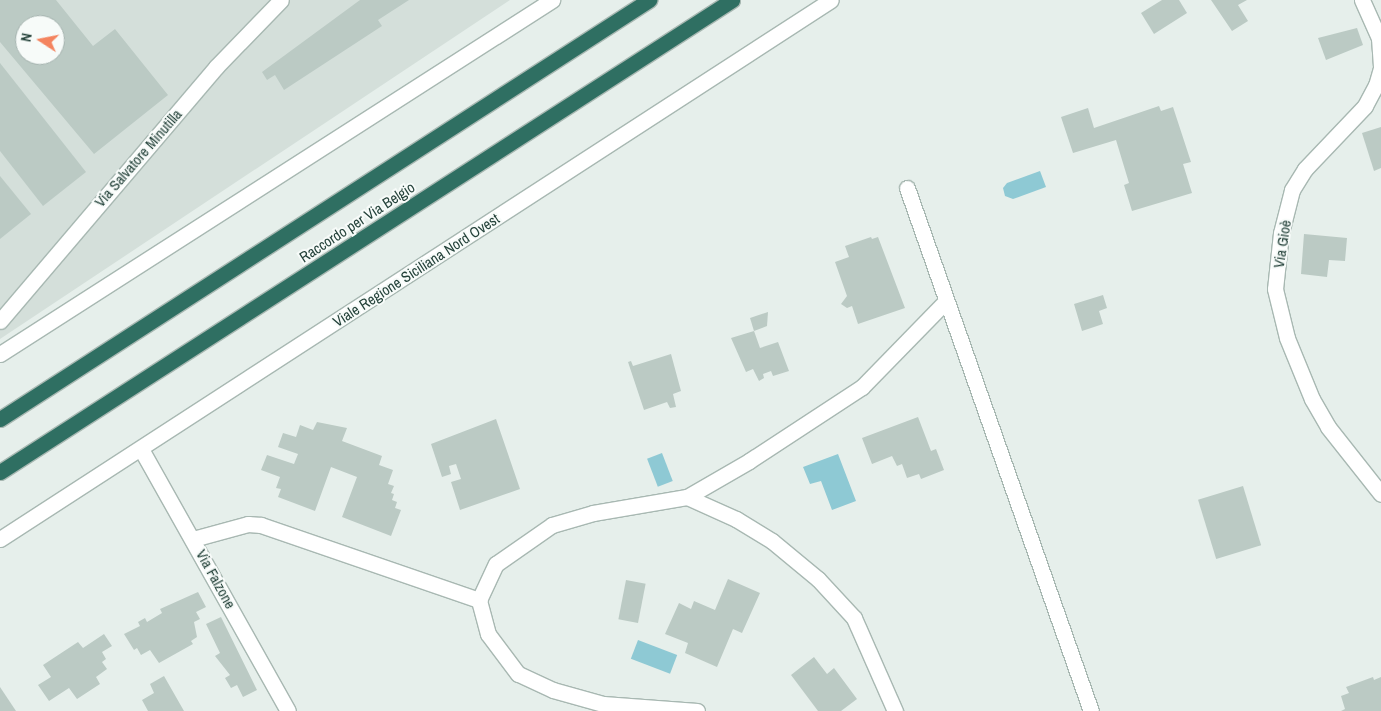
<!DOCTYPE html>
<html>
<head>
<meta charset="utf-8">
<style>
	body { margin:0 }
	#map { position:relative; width:1381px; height:711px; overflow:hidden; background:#e6efeb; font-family:"Archivo Narrow",sans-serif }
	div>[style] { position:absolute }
	.built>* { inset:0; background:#d4dfda }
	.water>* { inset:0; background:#8ec9d4; transform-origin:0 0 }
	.building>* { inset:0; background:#bbcac4; transform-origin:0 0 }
	.roads { filter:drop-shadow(1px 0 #a8b8b2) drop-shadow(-1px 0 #a8b8b2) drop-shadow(0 1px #a8b8b2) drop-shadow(0 -1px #a8b8b2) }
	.street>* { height:15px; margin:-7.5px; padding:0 7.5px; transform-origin:7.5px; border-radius:7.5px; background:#fff }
	.secondary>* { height:15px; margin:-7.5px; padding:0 7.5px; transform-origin:7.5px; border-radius:7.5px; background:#fff }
	.highway>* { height:15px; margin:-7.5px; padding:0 7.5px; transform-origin:7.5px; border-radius:7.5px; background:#2f6f62 }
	span { translate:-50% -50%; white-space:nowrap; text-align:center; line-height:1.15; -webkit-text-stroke:4px #f7fbf9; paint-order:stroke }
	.street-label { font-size:15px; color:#24423a }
	.north { position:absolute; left:15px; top:15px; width:50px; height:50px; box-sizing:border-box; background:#f7fbf9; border:1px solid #a3b1ad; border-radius:50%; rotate:281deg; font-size:14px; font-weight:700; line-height:20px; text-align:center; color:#24423a }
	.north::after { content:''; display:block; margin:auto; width:18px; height:22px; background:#f4845f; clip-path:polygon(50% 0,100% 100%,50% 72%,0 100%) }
</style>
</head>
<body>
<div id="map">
	<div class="built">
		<i style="clip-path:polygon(evenodd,0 0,510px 0,0 339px,0 0,25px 25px,55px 25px,55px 55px,25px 55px,25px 25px)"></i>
	</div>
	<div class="water">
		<i style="clip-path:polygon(1040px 171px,1046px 187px,1013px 199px,1005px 196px,1003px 188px,1007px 183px)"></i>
		<i style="left:662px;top:453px;width:30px;height:16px;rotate:69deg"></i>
		<i style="clip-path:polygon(838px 454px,856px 501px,832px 510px,821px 481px,810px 484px,803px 467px)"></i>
		<i style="left:638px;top:640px;width:42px;height:20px;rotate:21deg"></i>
	</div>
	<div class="building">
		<i style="clip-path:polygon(evenodd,0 0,56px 0,93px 46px,115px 29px,168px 95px,94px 154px,0 42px,0 0,25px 25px,55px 25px,55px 55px,25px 55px,25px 25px)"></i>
		<i style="clip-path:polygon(360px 0,409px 0,378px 20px,382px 26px,284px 90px,275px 75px,267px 80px,262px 72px)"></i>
		<i style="clip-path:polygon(1162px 0,1179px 0,1187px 13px,1154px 34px,1141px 13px)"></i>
		<i style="clip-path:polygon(1211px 0,1247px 0,1238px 5px,1248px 21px,1232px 31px)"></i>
		<i style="clip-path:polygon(1357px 28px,1363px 45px,1326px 60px,1318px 38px)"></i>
		<i style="clip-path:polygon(0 63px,86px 172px,43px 206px,0 151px)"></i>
		<i style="clip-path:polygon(1159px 106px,1161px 111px,1173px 107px,1191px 162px,1183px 164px,1192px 193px,1132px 211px,1124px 185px,1129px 183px,1116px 140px,1073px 153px,1061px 117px,1088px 108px,1094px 128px)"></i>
		<i style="clip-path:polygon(1381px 127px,1381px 168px,1374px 171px,1362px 133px)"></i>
		<i style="clip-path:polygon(0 176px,31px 214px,0 239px)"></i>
		<i style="clip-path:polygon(1304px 234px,1347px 238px,1345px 261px,1329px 260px,1327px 277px,1301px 274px)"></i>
		<i style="clip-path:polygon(871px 237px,872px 239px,878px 237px,905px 308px,858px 324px,852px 306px,847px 308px,841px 304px,847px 296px,835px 262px,849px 257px,845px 246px)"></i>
		<i style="clip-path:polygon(1103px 295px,1107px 308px,1099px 311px,1103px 324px,1082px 331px,1074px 304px)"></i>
		<i style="clip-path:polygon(768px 312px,767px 326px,754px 331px,750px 318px)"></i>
		<i style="clip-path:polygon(754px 331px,760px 348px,778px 342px,789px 371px,773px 376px,771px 371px,763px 374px,764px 378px,759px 381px,753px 369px,746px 372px,731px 338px)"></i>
		<i style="clip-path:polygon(671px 354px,681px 391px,673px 394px,676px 407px,670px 408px,667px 402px,644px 410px,628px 362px,631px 361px,633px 366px)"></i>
		<i style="clip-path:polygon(918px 417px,931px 451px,936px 449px,944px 470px,921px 479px,919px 474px,907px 478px,902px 464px,897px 466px,892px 456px,872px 464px,862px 438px)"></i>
		<i style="clip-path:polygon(496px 419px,520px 489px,460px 510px,451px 482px,461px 479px,456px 464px,449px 466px,451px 474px,442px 477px,431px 444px)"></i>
		<i style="clip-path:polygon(317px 422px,347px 428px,342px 441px,382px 456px,379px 465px,393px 470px,388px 484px,394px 486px,391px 493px,394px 494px,392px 500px,397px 502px,395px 508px,401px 510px,391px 536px,342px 517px,357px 477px,331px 467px,315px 511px,278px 497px,281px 489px,276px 488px,280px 477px,261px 470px,267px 455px,294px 464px,298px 454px,278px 447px,283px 433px,296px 437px,300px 425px,313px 430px)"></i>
		<i style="left:1243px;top:486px;width:62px;height:47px;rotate:73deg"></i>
		<i style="clip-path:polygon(728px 579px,760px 593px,742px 633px,733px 629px,717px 667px,685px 653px,688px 643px,665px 634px,679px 603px,691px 609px,694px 601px,715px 610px)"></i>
		<i style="left:626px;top:580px;width:20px;height:40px;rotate:11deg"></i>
		<i style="clip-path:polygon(198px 592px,206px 607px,196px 612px,200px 619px,194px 622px,197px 637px,191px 641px,193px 644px,159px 663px,150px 650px,141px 655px,137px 648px,134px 650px,124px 634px,140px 626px,138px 622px,145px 618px,147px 622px,162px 613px,160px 609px)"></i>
		<i style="clip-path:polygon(221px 617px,257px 690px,243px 697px,237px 685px,231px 688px,225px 678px,230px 675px,215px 656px,220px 653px,206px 624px)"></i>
		<i style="clip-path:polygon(104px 634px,112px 646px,102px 652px,106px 659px,102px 662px,107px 669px,96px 677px,100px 684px,77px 699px,69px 688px,49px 701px,38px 685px,51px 677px,43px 665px,78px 642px,83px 648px)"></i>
		<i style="clip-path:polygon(814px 657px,827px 674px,834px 668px,857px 699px,841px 711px,818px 711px,791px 675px)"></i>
		<i style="clip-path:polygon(164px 676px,184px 711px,148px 711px,142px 700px,154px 693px,150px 684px)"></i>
		<i style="clip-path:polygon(1373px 677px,1374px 680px,1381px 677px,1381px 711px,1341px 711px,1345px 709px,1341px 696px,1349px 693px,1346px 687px)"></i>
		<i style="clip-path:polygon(0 687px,16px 711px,0 711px)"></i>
	</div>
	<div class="roads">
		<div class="street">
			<i style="left:1362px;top:0;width:42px;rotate:65.9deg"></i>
			<i style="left:1379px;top:38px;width:30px;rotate:86deg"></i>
			<i style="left:1381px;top:68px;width:18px;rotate:106deg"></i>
			<i style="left:1376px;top:85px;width:24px;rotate:118deg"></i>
			<i style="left:1365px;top:106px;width:87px;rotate:133.6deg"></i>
			<i style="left:1305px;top:169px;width:25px;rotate:122deg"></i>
			<i style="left:1292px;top:190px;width:44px;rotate:104.3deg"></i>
			<i style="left:1281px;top:233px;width:56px;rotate:96.1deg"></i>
			<i style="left:1275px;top:289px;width:50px;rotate:76.2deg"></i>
			<i style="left:1287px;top:338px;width:66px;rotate:67.7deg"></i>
			<i style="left:1312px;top:399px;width:32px;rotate:60deg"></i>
			<i style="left:1328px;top:427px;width:85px;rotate:51.7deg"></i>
			<i style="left:907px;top:188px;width:554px;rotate:70.62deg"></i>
			<i style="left:0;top:321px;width:333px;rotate:-49.6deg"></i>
			<i style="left:216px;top:67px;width:93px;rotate:-45.9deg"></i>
			<i style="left:141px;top:449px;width:300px;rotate:60.7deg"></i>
			<i style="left:687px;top:497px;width:54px;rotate:24.2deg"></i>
			<i style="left:736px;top:519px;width:42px;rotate:31.4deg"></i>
			<i style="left:772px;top:541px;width:60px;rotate:39.6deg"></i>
			<i style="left:818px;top:579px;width:53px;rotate:47.3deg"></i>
			<i style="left:854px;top:618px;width:102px;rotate:66.2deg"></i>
			<i style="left:193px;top:539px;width:57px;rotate:-15.3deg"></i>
			<i style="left:248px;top:524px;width:13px;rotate:4deg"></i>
			<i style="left:261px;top:525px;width:231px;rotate:19deg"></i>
			<i style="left:697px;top:711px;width:94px;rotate:-175.7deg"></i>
			<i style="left:603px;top:704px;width:52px;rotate:-164.4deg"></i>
			<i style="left:553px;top:690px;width:38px;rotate:-155deg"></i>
			<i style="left:518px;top:674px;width:50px;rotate:-126.9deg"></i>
			<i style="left:488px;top:634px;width:35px;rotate:-105deg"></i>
			<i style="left:479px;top:600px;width:40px;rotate:-65deg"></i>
			<i style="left:496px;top:564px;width:68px;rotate:-34.9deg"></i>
			<i style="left:552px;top:525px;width:43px;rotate:-16.3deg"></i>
			<i style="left:593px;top:513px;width:95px;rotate:-9.7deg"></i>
			<i style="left:687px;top:497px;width:72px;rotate:-30.1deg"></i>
			<i style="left:749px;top:461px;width:135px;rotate:-33.2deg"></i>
			<i style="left:862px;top:387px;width:120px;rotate:-45.7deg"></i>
		</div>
		<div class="secondary">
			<i style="left:0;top:354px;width:656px;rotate:-32.67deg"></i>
			<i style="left:0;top:539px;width:990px;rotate:-32.97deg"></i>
		</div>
		<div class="highway">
			<i style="left:0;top:419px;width:773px;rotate:-32.85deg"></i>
			<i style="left:0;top:472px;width:871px;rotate:-32.81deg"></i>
		</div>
	</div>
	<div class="street-label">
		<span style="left:138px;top:158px;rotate:-49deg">Via Salvatore Minutilla</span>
		<span style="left:357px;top:222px;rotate:-33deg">Raccordo per Via Belgio</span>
		<span style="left:1282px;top:244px;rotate:-81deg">Via Gioè</span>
		<span style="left:416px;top:270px;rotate:-33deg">Viale Regione Siciliana Nord Ovest</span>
		<span style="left:216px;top:579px;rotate:61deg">Via Falzone</span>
	</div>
	<div class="north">N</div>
</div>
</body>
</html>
